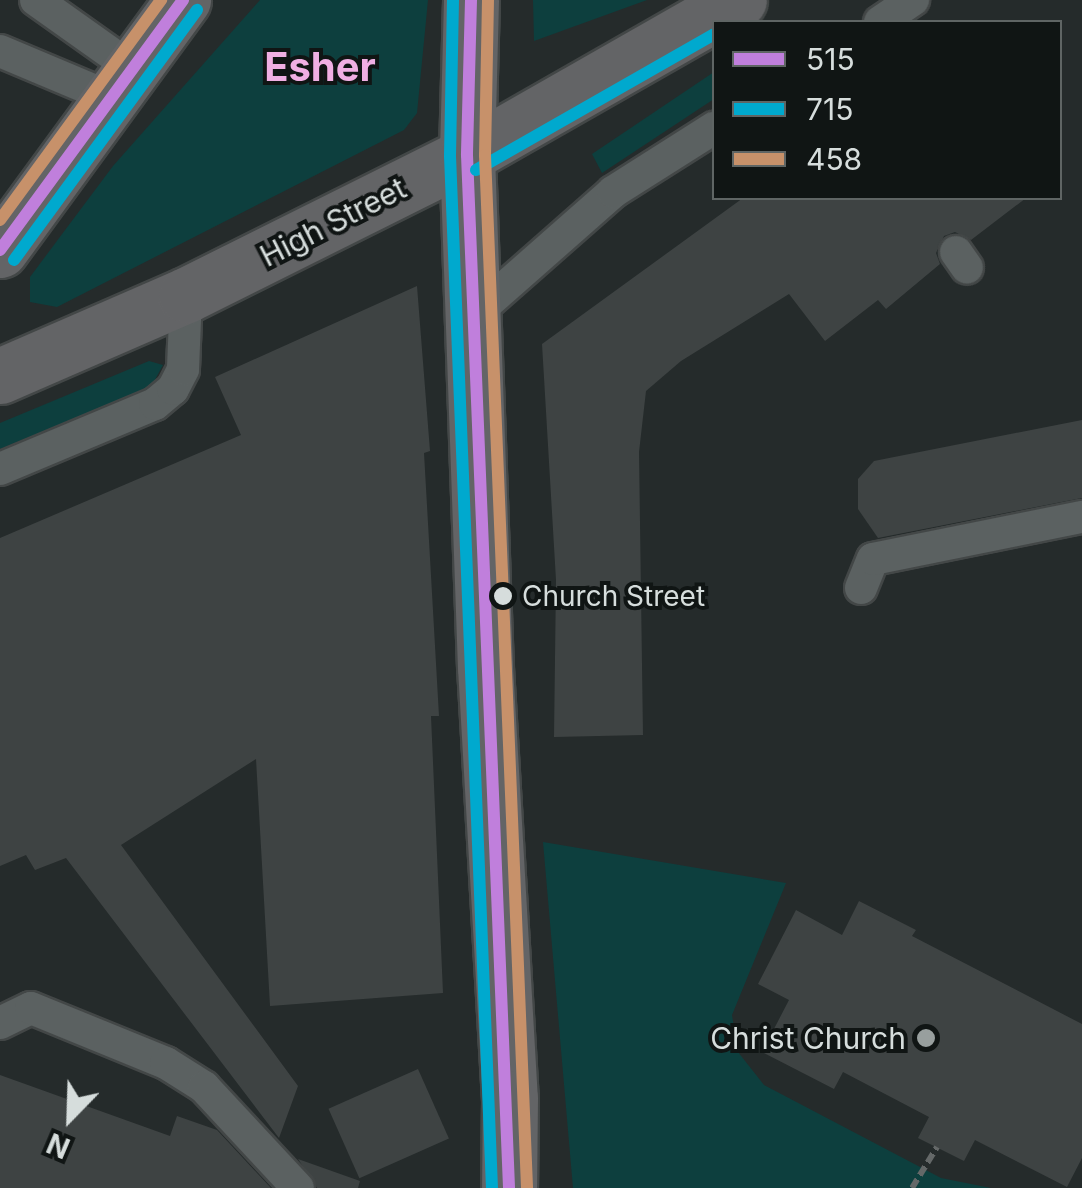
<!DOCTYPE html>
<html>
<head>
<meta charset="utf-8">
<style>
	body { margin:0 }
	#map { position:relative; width:1082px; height:1188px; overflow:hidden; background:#252b2b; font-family:Inter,sans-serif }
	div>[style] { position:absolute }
	.green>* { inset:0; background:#0d3f3e }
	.building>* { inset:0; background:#3e4343; transform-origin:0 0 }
	.path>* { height:6px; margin-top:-3px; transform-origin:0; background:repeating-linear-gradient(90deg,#646868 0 10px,transparent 0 15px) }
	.roads { filter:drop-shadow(2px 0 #434747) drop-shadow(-2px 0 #434747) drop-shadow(0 2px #434747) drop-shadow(0 -2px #434747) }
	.service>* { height:32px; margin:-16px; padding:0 16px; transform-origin:16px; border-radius:16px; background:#5b6161 }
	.primary>* { height:55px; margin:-27.5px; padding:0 27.5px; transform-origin:27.5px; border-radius:27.5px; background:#636466 }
	.bus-1>* { height:12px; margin:-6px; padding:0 6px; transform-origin:6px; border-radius:6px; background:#c07fdc }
	.bus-2>* { height:12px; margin:-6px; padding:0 6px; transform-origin:6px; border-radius:6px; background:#00a9ce }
	.bus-3>* { height:12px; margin:-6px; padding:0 6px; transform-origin:6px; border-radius:6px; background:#c7916a }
	.dots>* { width:28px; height:28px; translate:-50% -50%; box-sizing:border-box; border:5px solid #101514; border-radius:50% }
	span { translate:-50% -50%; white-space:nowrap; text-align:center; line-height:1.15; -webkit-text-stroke:8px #101514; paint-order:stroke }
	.bus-label { font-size:28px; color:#d6dddc }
	.left { translate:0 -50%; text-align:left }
	.street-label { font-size:30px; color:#d6dddc }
	.poi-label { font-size:30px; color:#d6dddc }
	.right { translate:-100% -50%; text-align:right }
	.district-label { font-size:40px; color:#f0afe3; font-weight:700 }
	.legend { position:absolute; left:712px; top:20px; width:350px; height:180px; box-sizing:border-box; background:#101514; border:2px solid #5f6564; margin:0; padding:12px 18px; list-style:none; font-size:30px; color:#d6dddc }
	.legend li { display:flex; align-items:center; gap:20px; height:50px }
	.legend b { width:50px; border:2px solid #5f6564 }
	.north { position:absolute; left:20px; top:1068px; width:100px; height:100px; -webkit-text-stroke:8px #101514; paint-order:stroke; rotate:203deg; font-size:28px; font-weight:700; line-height:40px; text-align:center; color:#d6dddc }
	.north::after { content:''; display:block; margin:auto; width:35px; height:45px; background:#d6dddc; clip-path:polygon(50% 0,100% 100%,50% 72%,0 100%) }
</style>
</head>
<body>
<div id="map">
	<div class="green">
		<i style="clip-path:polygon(260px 0,428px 0,417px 113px,404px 130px,57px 307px,30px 302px,30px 277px,113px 166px)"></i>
		<i style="clip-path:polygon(533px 0,647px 0,534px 41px)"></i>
		<i style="clip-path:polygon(714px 72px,714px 99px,602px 173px,592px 154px)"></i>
		<i style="clip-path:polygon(149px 361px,163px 365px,151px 387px,0 449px,0 423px)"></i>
		<i style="clip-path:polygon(543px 842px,786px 883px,732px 1015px,738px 1052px,764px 1085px,941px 1178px,991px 1188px,573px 1188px)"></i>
	</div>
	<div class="building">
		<i style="clip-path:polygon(743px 198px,1026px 198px,971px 240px,955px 232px,944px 236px,936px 253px,940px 264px,886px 309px,878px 300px,825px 341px,789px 294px,681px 361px,646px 391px,639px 452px,643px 735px,554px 737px,556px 580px,542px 344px)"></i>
		<i style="clip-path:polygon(417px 286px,430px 451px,424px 453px,439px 716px,431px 716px,443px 993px,270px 1006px,256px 759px,121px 845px,298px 1086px,279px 1138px,66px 858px,35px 870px,26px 855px,0 866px,0 538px,241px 435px,215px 377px)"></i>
		<i style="clip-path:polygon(1082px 420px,1082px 498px,878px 538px,858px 509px,858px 479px,874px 461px)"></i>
		<i style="clip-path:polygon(859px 901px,916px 930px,912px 936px,1082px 1024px,1082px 1158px,1067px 1187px,975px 1140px,964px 1161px,918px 1138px,929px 1117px,843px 1072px,834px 1089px,762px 1052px,789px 1000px,758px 984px,796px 910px,842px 935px)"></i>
		<i style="left:418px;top:1069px;width:76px;height:98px;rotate:66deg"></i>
		<i style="clip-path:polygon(0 1075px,170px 1136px,177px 1116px,217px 1130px,271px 1188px,0 1188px)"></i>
		<i style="clip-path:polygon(298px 1159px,360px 1181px,358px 1188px,317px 1188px)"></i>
	</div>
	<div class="path">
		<i style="left:912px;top:1188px;width:48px;rotate:-58.6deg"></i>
	</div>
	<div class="roads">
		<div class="service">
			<i style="left:36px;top:0;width:114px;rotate:35.4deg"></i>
			<i style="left:880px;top:22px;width:40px;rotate:-34deg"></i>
			<i style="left:0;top:51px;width:116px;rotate:22.8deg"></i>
			<i style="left:956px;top:252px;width:19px;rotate:55deg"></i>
			<i style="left:477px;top:312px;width:181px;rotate:-41.4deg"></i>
			<i style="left:613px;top:192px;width:120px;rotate:-32.4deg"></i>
			<i style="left:0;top:469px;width:168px;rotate:-22.8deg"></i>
			<i style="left:155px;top:404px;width:23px;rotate:-40deg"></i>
			<i style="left:173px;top:389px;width:22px;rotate:-63deg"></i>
			<i style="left:183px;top:369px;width:74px;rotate:-87.7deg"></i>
			<i style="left:861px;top:588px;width:31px;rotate:-68deg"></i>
			<i style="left:873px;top:559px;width:213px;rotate:-11.4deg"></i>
			<i style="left:0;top:1023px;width:34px;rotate:-26deg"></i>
			<i style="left:31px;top:1008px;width:146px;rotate:22.2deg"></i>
			<i style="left:166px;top:1063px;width:45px;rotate:32.3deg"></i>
			<i style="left:204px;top:1087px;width:138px;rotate:47.1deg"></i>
		</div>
		<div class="primary">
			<i style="left:471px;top:0;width:155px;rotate:91.5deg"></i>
			<i style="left:467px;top:155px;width:512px;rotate:87.99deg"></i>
			<i style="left:485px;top:667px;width:432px;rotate:86.7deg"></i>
			<i style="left:510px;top:1098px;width:90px;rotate:90.6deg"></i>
			<i style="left:0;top:250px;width:310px;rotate:-53.8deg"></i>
			<i style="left:0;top:376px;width:203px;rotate:-23.5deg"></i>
			<i style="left:186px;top:295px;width:314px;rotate:-26.5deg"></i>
			<i style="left:467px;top:155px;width:313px;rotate:-29.7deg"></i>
		</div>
	</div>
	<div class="bus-1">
		<i style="left:471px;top:0;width:155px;rotate:91.5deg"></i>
		<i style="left:467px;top:155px;width:1034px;rotate:87.67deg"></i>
		<i style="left:0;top:250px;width:310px;rotate:-53.8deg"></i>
	</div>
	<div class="bus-2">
		<i style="left:453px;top:0;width:156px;rotate:91.1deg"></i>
		<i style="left:450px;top:156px;width:1033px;rotate:87.67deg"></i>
		<i style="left:476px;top:170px;width:274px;rotate:-29.7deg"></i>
		<i style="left:14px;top:260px;width:310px;rotate:-53.8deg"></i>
	</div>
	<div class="bus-3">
		<i style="left:488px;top:0;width:155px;rotate:91.1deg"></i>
		<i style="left:485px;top:155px;width:1034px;rotate:87.67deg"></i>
		<i style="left:0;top:220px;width:273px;rotate:-53.8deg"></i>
	</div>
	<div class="dots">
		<i style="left:503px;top:596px;background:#d6dddc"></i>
		<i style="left:926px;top:1038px;background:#989f9e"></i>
	</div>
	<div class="bus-label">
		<span class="left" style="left:522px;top:596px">Church Street</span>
	</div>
	<div class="street-label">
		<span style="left:333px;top:222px;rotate:-27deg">High Street</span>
	</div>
	<div class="poi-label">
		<span class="right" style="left:906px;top:1038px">Christ Church</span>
	</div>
	<div class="district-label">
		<span style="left:320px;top:67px">Esher</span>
	</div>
	<ul class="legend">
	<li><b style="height:12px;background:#c07fdc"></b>515</li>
	<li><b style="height:12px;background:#00a9ce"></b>715</li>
	<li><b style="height:12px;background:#c7916a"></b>458</li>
	</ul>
	<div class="north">N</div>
</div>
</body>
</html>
